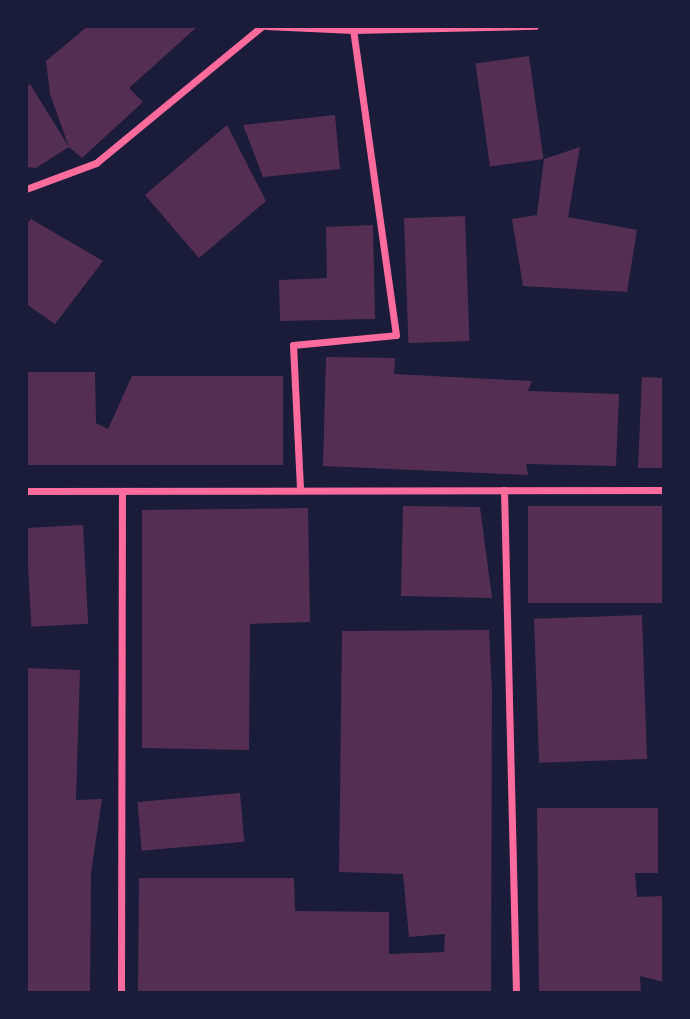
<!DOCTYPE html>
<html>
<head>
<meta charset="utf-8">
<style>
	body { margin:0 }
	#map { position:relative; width:690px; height:1019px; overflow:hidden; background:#1b1b3a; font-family:"Source Sans 3",sans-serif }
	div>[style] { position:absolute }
	.building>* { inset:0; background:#542f53; transform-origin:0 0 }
	.minor>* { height:7px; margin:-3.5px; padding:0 3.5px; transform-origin:3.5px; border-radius:3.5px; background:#ff6b9d }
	span { translate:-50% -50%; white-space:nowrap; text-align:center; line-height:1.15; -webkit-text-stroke:5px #1b1b3a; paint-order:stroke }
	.frame { position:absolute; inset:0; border:28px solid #1b1b3a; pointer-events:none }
</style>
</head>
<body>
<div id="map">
	<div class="building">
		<i style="clip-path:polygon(88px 26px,198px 26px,129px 88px,143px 102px,82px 158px,69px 147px,50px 94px,46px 61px)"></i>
		<i style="left:529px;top:56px;width:104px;height:54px;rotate:82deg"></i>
		<i style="clip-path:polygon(30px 84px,69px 147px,36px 168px,26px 167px,26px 87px)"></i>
		<i style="clip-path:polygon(335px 115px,340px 169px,263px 177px,243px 125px)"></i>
		<i style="clip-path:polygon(227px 125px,266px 201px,199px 258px,145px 195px)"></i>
		<i style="clip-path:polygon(580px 147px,568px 217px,637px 230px,627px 292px,523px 286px,512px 219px,537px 215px,544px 159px)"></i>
		<i style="left:465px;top:216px;width:125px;height:61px;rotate:88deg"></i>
		<i style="clip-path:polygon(31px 219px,103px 261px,55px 324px,26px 304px,26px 225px)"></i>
		<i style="clip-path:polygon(373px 225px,375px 319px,280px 321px,279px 280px,327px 278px,326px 227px)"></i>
		<i style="clip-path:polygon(326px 357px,395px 358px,394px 374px,532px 381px,528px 391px,619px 394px,616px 466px,526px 464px,528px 475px,323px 466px)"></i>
		<i style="clip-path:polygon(26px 372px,95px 372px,96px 423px,108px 429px,132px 376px,283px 376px,283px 465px,26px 465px)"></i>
		<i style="clip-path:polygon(642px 377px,664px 378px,664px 468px,638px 468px)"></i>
		<i style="clip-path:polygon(403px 506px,480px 507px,492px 598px,401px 596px)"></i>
		<i style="left:664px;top:506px;width:97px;height:136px;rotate:90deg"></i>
		<i style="clip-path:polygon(308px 508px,310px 622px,250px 624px,249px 750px,142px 748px,142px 510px)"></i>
		<i style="left:83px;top:525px;width:99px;height:57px;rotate:87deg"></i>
		<i style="left:642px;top:615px;width:144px;height:108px;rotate:88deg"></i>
		<i style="clip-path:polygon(489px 630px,492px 692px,491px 993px,138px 993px,139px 878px,294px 878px,295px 911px,389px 912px,389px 954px,444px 952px,445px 934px,409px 937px,403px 874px,339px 872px,342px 631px)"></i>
		<i style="clip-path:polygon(26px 668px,80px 670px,76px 800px,102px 799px,91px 873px,90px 993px,26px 993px)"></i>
		<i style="left:240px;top:793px;width:49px;height:103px;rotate:85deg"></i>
		<i style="clip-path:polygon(537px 808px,658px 808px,658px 873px,635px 873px,637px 897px,664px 896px,664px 982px,640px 976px,641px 993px,539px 993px)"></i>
	</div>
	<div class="minor">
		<i style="left:266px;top:26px;width:87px;rotate:2.6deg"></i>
		<i style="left:353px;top:30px;width:182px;rotate:-1.3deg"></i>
		<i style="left:26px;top:189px;width:75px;rotate:-20.4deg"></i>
		<i style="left:96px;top:163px;width:215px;rotate:-39.5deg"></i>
		<i style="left:300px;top:488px;width:143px;rotate:-92.8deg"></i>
		<i style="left:293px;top:345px;width:103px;rotate:-5.5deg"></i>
		<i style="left:396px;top:335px;width:308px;rotate:-98deg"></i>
		<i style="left:504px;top:490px;width:503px;rotate:88.63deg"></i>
		<i style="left:26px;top:491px;width:638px;rotate:-0.09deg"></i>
		<i style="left:121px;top:993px;width:500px;rotate:-89.89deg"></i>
	</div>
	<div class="frame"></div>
</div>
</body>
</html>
